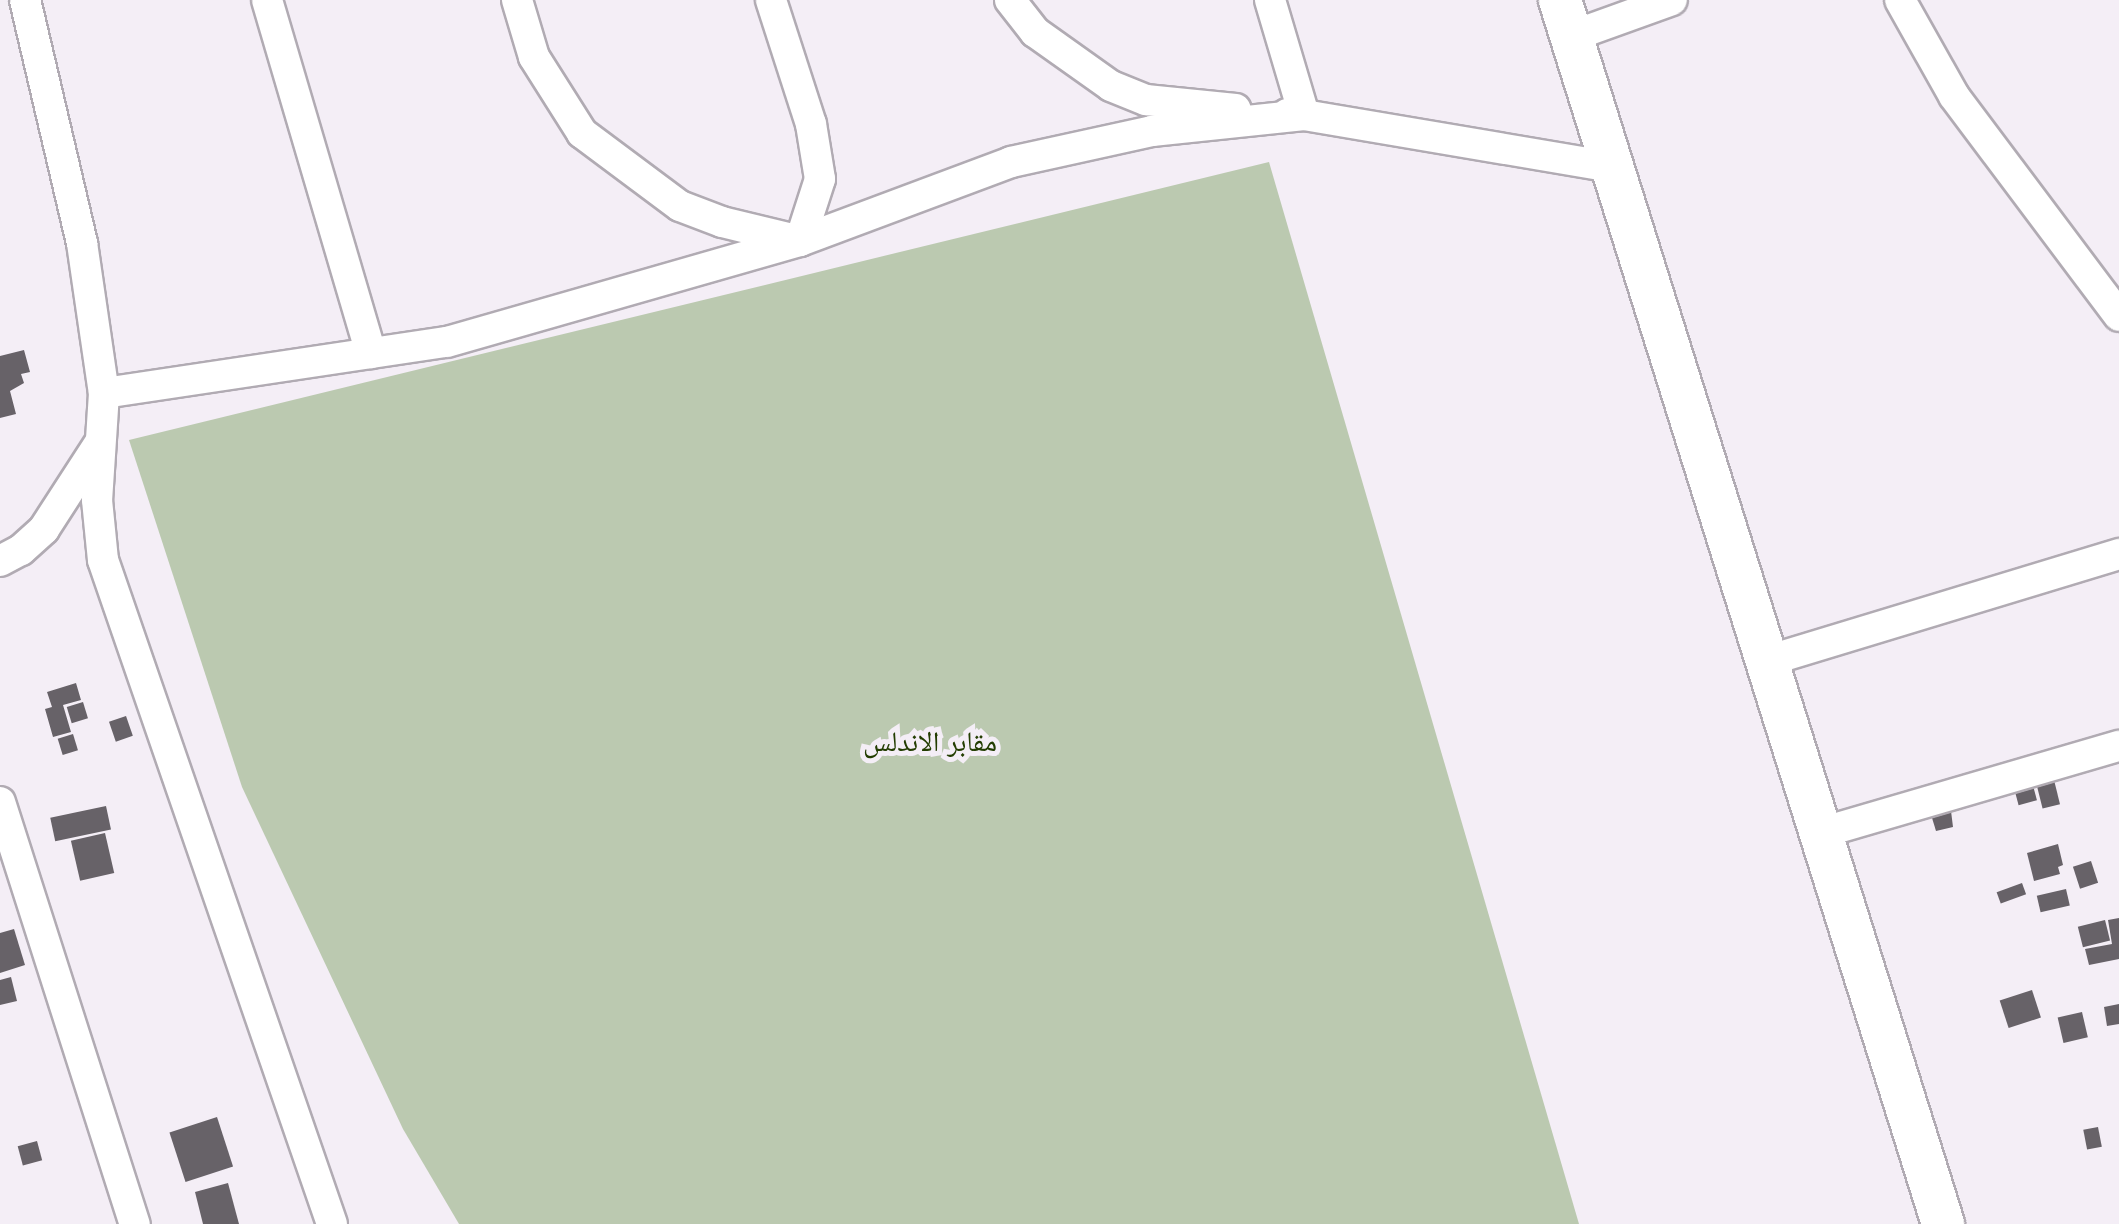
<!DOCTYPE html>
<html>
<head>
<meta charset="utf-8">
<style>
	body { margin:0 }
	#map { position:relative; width:2119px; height:1224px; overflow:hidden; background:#f4eef6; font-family:Inter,"Noto Naskh Arabic",sans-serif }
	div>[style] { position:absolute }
	.green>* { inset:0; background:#bbc9b0 }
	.building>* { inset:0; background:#676268; transform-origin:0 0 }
	.roads { filter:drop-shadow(2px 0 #b1abb3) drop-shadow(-2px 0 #b1abb3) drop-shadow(0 2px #b1abb3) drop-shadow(0 -2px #b1abb3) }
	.street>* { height:30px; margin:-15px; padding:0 15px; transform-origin:15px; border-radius:15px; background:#fff }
	.secondary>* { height:42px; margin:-21px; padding:0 21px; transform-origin:21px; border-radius:21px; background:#fff }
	span { translate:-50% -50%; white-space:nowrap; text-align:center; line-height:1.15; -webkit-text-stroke:10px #f4eef6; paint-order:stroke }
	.park-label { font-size:28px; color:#233d02 }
</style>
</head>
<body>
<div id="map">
	<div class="green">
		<i style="clip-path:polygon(1269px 162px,1579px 1224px,459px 1224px,403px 1129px,242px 787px,129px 440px)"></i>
	</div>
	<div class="building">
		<i style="clip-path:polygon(24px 350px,30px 372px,21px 374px,24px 383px,10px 391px,16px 414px,0 418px,0 356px)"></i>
		<i style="clip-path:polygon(76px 683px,81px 700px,63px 705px,71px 732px,53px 737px,45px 709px,52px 707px,47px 692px)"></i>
		<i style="left:83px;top:702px;width:17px;height:17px;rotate:73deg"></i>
		<i style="left:126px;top:716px;width:21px;height:18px;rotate:71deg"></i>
		<i style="left:73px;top:734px;width:17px;height:16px;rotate:73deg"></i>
		<i style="left:2053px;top:776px;width:29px;height:18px;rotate:76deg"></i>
		<i style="left:2031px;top:778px;width:23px;height:19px;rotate:75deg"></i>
		<i style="clip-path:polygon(1950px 803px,1953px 827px,1936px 831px,1929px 808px)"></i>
		<i style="left:106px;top:806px;width:24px;height:57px;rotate:78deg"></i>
		<i style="left:105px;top:833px;width:41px;height:35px;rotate:77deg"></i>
		<i style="clip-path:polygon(2058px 844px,2063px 865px,2058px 867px,2060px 874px,2034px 881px,2027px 853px)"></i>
		<i style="left:2091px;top:861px;width:23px;height:19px;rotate:72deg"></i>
		<i style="left:2022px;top:883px;width:12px;height:27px;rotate:70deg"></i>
		<i style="left:2066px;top:889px;width:17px;height:30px;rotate:77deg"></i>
		<i style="clip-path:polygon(2119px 918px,2119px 959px,2089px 965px,2085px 949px,2112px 944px,2108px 920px)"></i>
		<i style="left:2105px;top:920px;width:21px;height:28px;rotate:76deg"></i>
		<i style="clip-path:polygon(14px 929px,25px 965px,0 973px,0 933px)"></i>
		<i style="clip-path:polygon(11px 977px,17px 1001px,0 1005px,0 980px)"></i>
		<i style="left:2032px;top:990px;width:29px;height:34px;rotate:72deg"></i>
		<i style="clip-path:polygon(2119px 1004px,2119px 1024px,2107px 1026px,2104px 1007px)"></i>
		<i style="left:2082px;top:1012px;width:26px;height:25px;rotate:77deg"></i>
		<i style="left:217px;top:1117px;width:52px;height:50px;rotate:72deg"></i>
		<i style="left:2098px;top:1127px;width:20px;height:15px;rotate:79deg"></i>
		<i style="left:37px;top:1141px;width:20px;height:20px;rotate:75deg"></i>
		<i style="clip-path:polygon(228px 1183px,239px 1224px,203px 1224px,195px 1192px)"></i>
	</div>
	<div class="roads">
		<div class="street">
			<i style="left:25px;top:0;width:250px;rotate:76.8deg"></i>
			<i style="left:82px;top:243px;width:152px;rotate:81.7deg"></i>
			<i style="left:104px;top:393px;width:107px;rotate:93.7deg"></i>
			<i style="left:97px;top:500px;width:60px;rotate:84.3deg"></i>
			<i style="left:103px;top:560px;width:702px;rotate:70.97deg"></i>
			<i style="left:267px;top:0;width:368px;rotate:73.6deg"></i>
			<i style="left:517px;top:0;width:59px;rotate:73.4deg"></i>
			<i style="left:534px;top:57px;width:90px;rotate:57.7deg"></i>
			<i style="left:582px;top:133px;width:122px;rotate:36.7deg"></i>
			<i style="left:680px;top:206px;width:45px;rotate:20.9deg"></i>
			<i style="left:722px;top:222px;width:80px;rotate:13.7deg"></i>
			<i style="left:800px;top:241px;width:65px;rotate:-72.1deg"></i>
			<i style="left:820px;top:179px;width:56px;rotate:-99.3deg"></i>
			<i style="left:811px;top:124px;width:130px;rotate:-107.9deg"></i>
			<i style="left:1010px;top:0;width:41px;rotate:52deg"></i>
			<i style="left:1035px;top:32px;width:93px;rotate:35.4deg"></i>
			<i style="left:1111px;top:86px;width:38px;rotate:22deg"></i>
			<i style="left:1146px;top:100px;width:90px;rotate:5.7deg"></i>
			<i style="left:1270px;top:0;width:120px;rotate:73.5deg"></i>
			<i style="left:1304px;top:115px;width:17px;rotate:-177deg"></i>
			<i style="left:1900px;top:0;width:110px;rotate:60.6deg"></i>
			<i style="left:1954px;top:96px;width:275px;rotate:53.1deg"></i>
			<i style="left:1572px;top:36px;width:106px;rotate:-19.8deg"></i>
			<i style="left:104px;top:393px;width:347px;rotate:-8.5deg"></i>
			<i style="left:447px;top:342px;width:367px;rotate:-16deg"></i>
			<i style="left:800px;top:241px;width:225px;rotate:-20.5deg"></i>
			<i style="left:1011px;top:162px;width:144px;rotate:-12.4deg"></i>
			<i style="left:1152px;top:131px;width:153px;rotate:-6deg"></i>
			<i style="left:1304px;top:115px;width:312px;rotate:9.6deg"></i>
			<i style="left:0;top:561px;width:24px;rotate:-28deg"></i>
			<i style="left:21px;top:550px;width:31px;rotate:-42deg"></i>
			<i style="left:44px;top:529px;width:101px;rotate:-57.1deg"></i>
			<i style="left:1770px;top:660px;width:365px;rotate:-16.9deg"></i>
			<i style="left:0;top:802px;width:443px;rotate:72.3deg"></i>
			<i style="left:1824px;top:832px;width:307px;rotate:-16.3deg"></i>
		</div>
		<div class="secondary">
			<i style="left:1560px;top:0;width:1283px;rotate:72.62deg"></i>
		</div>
	</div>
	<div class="park-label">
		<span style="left:930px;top:741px">مقابر الاندلس</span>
	</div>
</div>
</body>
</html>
